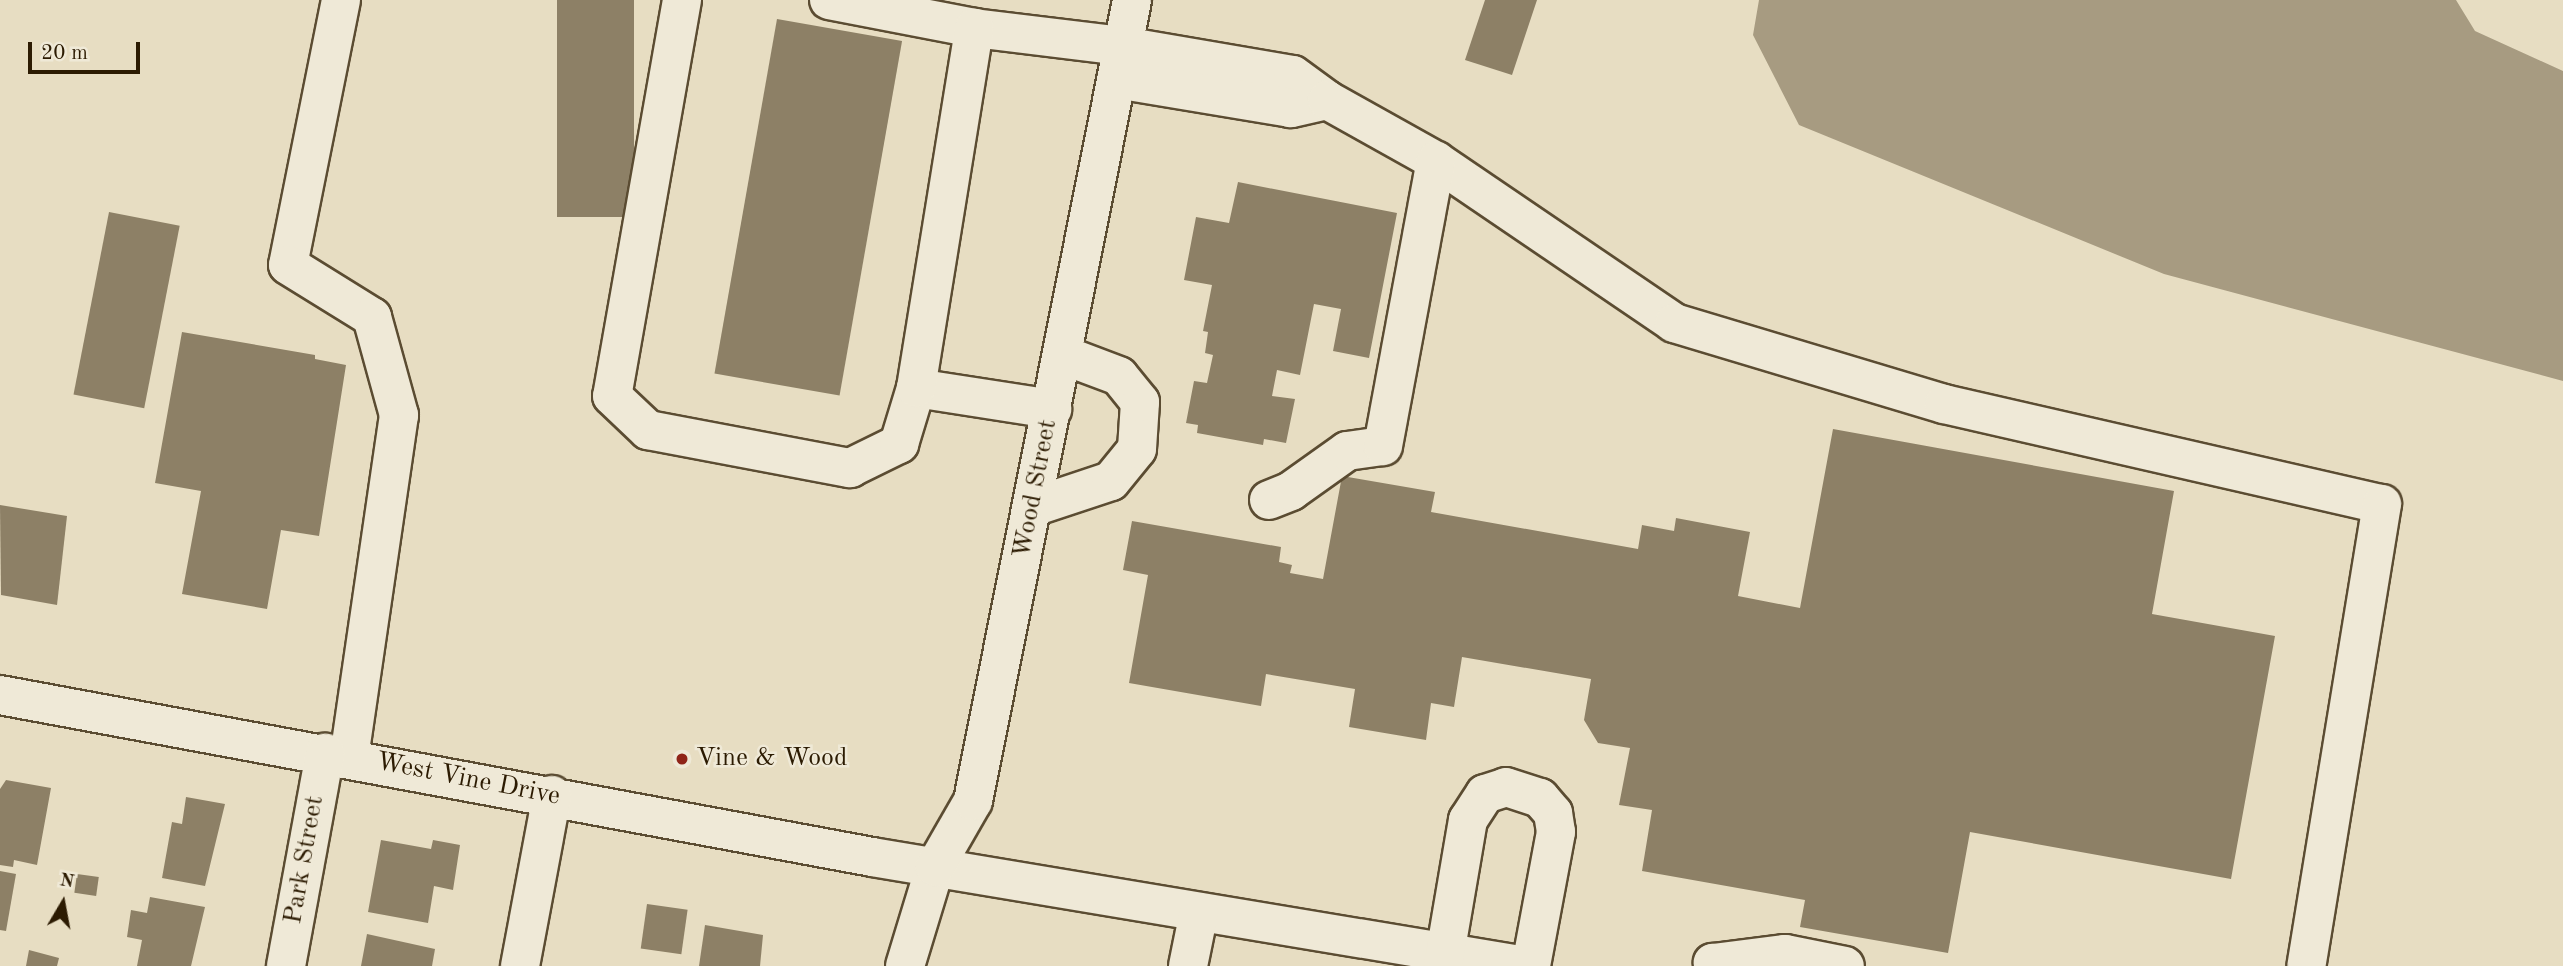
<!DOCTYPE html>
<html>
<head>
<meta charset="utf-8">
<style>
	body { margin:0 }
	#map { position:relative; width:2563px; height:966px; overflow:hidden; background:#e7ddc2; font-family:"Old Standard TT",serif }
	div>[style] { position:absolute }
	.water>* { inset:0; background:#a79b81 }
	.building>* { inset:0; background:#8d8066; transform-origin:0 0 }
	.roads { filter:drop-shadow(2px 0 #5b4c32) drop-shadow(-2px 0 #5b4c32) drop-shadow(0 2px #5b4c32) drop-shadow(0 -2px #5b4c32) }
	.minor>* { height:38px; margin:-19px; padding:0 19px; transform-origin:19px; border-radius:19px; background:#efe9d7 }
	.dots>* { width:19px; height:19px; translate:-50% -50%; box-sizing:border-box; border:4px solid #efe9d7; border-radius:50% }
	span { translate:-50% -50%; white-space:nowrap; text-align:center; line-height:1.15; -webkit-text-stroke:5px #efe9d7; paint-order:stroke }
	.street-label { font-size:26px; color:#2c1b02 }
	.poi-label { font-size:26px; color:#2c1b02 }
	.left { translate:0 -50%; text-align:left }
	.north { position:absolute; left:28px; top:868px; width:70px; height:70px; -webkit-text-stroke:5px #efe9d7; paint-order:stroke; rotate:10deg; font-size:19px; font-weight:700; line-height:28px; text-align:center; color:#2c1b02 }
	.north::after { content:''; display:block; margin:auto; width:24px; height:32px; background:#2c1b02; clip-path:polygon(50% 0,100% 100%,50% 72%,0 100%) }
	.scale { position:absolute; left:28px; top:42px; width:112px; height:32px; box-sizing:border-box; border:4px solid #2c1b02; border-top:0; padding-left:9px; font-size:21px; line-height:24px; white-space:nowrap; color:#2c1b02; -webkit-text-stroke:5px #efe9d7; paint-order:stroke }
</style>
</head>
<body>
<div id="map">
	<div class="water">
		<i style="clip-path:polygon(1759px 0,2456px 0,2475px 31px,2563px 71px,2563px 381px,2164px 274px,1799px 125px,1753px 35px)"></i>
	</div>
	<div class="building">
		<i style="left:557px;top:0;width:77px;height:217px"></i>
		<i style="clip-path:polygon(1485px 0,1537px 0,1512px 75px,1465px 60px)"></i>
		<i style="left:777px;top:19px;width:127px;height:360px;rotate:10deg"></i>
		<i style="clip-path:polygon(1238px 182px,1397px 213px,1369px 358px,1333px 351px,1341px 309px,1314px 304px,1300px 375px,1277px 370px,1272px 396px,1295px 399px,1286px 443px,1264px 439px,1263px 445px,1197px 433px,1198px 425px,1186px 423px,1194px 381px,1207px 383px,1213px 355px,1205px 353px,1208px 332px,1203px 331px,1212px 285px,1184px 280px,1196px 217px,1229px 223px)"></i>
		<i style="left:109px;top:212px;width:72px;height:186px;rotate:11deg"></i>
		<i style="clip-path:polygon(182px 332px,315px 355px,315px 359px,346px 365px,319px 536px,281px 530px,267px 609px,182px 594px,201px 491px,155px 483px)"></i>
		<i style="clip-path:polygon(1833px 429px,2174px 491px,2152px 614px,2275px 636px,2231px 879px,1970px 832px,1948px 953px,1800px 927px,1805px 900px,1642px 871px,1652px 810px,1619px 805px,1630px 748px,1598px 743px,1584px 720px,1591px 679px,1462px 657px,1454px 707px,1431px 703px,1426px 740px,1349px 727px,1355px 689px,1266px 674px,1261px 706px,1129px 683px,1148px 575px,1123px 570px,1132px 521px,1281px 547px,1279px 562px,1292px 565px,1290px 573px,1323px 579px,1342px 476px,1435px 492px,1431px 512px,1638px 549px,1642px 525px,1674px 531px,1676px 518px,1750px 532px,1738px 596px,1800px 608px)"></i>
		<i style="clip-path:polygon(0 505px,67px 516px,57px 605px,1px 595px)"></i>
		<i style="clip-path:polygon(6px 780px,51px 788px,37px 865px,14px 860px,13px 867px,0 865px,0 789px)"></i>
		<i style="clip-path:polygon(186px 797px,225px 804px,205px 886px,162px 878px,172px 822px,182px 824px)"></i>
		<i style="clip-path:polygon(381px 840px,431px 849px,433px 840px,460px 845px,453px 890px,434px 886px,428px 923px,368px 912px)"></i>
		<i style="clip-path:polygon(0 871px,16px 874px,6px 931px,0 930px)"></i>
		<i style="left:77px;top:874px;width:22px;height:19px;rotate:8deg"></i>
		<i style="clip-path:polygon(150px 897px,205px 907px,191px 966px,137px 966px,142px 940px,127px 937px,131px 910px,147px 913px)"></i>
		<i style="left:647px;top:904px;width:41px;height:45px;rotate:8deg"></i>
		<i style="clip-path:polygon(705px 925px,763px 935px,760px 966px,699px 966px)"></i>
		<i style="clip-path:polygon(367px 934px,435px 949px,432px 966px,361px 966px)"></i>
		<i style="clip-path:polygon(29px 950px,59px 958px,57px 966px,26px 966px)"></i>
	</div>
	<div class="roads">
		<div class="minor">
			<i style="left:341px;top:0;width:270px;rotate:101.3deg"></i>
			<i style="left:288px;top:265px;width:99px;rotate:31.8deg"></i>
			<i style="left:372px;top:317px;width:102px;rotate:74.6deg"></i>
			<i style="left:399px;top:415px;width:347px;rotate:98.3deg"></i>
			<i style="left:682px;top:0;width:402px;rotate:100deg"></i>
			<i style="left:612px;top:396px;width:50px;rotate:43.4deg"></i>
			<i style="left:648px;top:430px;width:206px;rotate:10.7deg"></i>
			<i style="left:850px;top:468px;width:55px;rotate:-26.1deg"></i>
			<i style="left:899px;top:444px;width:59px;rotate:-73.1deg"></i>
			<i style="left:916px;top:388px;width:138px;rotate:8.8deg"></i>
			<i style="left:829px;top:0;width:148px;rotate:10.9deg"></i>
			<i style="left:974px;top:28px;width:150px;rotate:6.9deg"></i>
			<i style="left:1123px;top:46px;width:172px;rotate:9.7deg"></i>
			<i style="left:1293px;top:75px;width:42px;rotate:36.3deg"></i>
			<i style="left:1327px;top:100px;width:37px;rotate:167deg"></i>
			<i style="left:1291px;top:108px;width:177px;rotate:-170.6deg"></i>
			<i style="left:1327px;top:100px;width:125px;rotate:29.2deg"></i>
			<i style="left:1436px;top:161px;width:288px;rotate:34.2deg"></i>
			<i style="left:1674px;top:323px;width:282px;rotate:16.7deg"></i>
			<i style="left:1944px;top:404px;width:449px;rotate:12.9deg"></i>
			<i style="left:2382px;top:504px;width:468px;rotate:99.3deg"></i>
			<i style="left:916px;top:388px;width:365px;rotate:-80.8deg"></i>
			<i style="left:1269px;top:500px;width:24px;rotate:-22deg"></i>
			<i style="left:1291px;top:491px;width:69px;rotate:-35.5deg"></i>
			<i style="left:1347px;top:451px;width:36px;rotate:-8deg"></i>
			<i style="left:1383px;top:446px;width:290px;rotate:-79.5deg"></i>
			<i style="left:1033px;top:507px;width:82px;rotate:-18.4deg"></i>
			<i style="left:1111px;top:481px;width:41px;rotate:-50.9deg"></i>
			<i style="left:1137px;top:449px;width:47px;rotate:-86.3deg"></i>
			<i style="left:1140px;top:402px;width:33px;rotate:-129deg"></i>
			<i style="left:1119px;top:376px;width:60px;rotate:-159.4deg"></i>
			<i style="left:0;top:695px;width:887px;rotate:10.52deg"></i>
			<i style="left:872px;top:857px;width:663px;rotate:9.46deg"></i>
			<i style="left:286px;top:966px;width:217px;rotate:-79.6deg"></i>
			<i style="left:520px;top:966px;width:174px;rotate:-79.4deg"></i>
			<i style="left:905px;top:966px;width:103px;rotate:-73.1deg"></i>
			<i style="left:935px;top:867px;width:76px;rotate:-60.1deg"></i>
			<i style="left:973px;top:801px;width:817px;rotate:-78.77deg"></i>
			<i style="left:1188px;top:966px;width:55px;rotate:-78.5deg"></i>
			<i style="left:1443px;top:966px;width:148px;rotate:-80.3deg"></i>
			<i style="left:1468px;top:820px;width:31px;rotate:-57deg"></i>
			<i style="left:1485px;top:794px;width:22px;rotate:-18deg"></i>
			<i style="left:1506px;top:787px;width:36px;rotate:18deg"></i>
			<i style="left:1540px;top:798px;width:20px;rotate:49deg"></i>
			<i style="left:1553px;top:813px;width:19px;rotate:81deg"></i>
			<i style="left:1556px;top:832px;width:136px;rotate:100.6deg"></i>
			<i style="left:1721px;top:966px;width:9px;rotate:-159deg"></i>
			<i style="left:1713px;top:963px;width:73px;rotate:-7.1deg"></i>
			<i style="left:1785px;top:954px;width:61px;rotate:11.3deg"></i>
		</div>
	</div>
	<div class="dots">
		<i style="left:682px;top:759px;background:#8f2418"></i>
	</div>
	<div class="street-label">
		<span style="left:1036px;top:489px;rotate:-79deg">Wood Street</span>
		<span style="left:468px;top:780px;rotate:11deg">West Vine Drive</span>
		<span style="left:305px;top:860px;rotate:-80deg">Park Street</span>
	</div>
	<div class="poi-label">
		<span class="left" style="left:696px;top:759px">Vine &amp; Wood</span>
	</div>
	<div class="north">N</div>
	<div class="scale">20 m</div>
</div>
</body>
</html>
